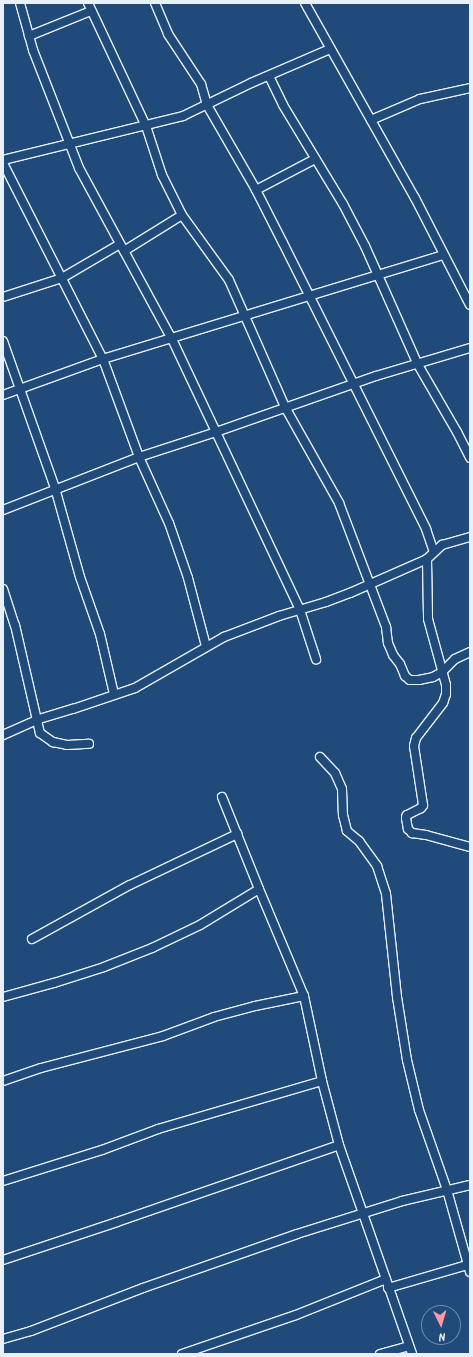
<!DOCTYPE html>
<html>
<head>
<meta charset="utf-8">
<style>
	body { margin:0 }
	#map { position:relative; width:473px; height:1357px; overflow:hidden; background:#1f4a7a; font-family:Kalam,sans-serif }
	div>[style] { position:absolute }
	.roads { filter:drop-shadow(1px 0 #e8f1f8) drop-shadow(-1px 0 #e8f1f8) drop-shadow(0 1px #e8f1f8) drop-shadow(0 -1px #e8f1f8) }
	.street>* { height:8px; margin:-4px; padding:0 4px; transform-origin:4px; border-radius:4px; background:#1f4a7a }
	span { translate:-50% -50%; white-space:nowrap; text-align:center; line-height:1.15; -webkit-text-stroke:3px #1f4a7a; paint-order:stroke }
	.frame { position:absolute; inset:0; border:4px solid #e8f1f8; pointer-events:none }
	.north { position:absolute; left:421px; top:1305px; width:40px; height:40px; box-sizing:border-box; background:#1f4a7a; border:1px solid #6f8dac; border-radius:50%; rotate:175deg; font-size:11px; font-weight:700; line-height:16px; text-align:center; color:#e8f1f8 }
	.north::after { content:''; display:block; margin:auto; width:14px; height:18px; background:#ff9aa2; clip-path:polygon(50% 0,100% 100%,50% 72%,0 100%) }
</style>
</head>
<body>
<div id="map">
	<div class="roads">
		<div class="street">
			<i style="left:20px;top:3px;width:49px;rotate:74.5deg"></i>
			<i style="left:33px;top:50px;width:127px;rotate:68.7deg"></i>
			<i style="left:79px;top:168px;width:195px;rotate:61.5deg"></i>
			<i style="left:172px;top:339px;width:300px;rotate:64.7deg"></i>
			<i style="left:300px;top:610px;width:52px;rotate:71.9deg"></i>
			<i style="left:88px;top:3px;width:136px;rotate:64.8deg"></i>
			<i style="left:146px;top:126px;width:52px;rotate:71.9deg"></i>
			<i style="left:162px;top:175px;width:45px;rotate:63.4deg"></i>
			<i style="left:182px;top:215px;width:80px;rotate:54.1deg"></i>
			<i style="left:229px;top:280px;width:139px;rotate:66.2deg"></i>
			<i style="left:285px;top:407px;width:110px;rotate:60.6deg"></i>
			<i style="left:339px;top:503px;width:133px;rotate:69.2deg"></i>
			<i style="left:386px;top:627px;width:16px;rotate:83deg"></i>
			<i style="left:388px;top:643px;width:13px;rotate:67deg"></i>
			<i style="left:393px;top:655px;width:11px;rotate:52deg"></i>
			<i style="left:400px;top:664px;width:13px;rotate:67deg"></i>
			<i style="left:405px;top:676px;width:6px;rotate:39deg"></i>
			<i style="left:410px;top:680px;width:9px"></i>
			<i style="left:419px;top:680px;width:14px;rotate:-12deg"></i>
			<i style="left:433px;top:677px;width:10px;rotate:-29deg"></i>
			<i style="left:442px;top:672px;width:18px;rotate:-45deg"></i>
			<i style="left:455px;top:659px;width:17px;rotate:-25deg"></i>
			<i style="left:155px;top:3px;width:34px;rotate:67deg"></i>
			<i style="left:168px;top:34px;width:60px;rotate:56.6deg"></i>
			<i style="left:201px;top:84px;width:22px;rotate:74deg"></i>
			<i style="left:207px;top:105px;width:98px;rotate:60deg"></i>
			<i style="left:256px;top:190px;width:59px;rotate:63deg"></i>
			<i style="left:283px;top:243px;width:320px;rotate:63.4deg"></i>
			<i style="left:426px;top:529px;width:24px;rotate:71deg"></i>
			<i style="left:305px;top:3px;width:224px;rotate:60.6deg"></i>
			<i style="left:415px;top:198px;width:120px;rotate:62.8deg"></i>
			<i style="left:29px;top:36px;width:67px;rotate:-22deg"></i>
			<i style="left:269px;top:76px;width:32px;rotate:64deg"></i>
			<i style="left:283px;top:105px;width:116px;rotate:58.8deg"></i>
			<i style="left:343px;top:204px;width:47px;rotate:62.4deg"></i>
			<i style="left:365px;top:246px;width:128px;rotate:66deg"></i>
			<i style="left:417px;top:363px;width:80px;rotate:59.9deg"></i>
			<i style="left:457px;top:432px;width:29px;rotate:63deg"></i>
			<i style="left:371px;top:120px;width:53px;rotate:-23.2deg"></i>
			<i style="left:420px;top:99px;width:51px;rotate:-12.4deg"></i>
			<i style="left:3px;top:160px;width:185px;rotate:-13.7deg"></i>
			<i style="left:183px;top:116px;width:76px;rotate:-25.9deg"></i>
			<i style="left:251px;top:83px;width:86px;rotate:-23.3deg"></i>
			<i style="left:3px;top:163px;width:220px;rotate:63deg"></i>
			<i style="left:103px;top:359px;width:104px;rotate:69.8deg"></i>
			<i style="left:139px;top:457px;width:72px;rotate:65.6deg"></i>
			<i style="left:169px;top:523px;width:58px;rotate:70.9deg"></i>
			<i style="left:188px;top:578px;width:70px;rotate:75.2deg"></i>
			<i style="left:256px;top:190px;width:67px;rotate:-27.7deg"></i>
			<i style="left:124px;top:251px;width:68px;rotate:-31.8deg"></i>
			<i style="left:3px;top:297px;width:62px;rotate:-17.9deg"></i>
			<i style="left:62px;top:278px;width:67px;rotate:-30.4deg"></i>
			<i style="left:3px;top:341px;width:156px;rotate:70.5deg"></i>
			<i style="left:55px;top:488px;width:92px;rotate:74.3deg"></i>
			<i style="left:80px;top:577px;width:60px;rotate:70.7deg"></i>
			<i style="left:100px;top:634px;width:62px;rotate:76.9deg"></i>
			<i style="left:3px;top:395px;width:106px;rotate:-19.8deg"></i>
			<i style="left:103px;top:359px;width:356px;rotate:-17deg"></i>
			<i style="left:3px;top:510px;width:146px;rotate:-21.3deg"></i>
			<i style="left:139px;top:457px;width:81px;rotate:-18deg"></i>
			<i style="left:216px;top:432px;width:170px;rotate:-19.3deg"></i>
			<i style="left:376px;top:376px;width:98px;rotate:-16.6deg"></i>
			<i style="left:427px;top:559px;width:60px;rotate:89deg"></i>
			<i style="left:428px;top:619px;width:68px;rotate:74.7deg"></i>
			<i style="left:446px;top:685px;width:9px;rotate:90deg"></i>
			<i style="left:446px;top:694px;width:9px;rotate:108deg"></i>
			<i style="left:443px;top:703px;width:44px;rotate:127.6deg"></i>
			<i style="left:416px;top:738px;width:8px;rotate:104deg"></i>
			<i style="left:414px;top:746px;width:60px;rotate:81.3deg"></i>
			<i style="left:423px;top:805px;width:4px;rotate:124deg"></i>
			<i style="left:421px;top:808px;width:16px;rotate:153deg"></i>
			<i style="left:407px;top:815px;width:3px;rotate:108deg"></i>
			<i style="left:406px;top:818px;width:11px;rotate:80deg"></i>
			<i style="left:408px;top:829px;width:6px;rotate:45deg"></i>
			<i style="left:412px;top:833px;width:14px;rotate:8deg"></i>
			<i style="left:426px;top:835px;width:46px;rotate:15.3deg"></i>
			<i style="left:3px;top:589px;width:38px;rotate:72deg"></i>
			<i style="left:15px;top:625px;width:111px;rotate:77deg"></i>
			<i style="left:40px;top:733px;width:16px;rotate:35deg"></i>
			<i style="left:53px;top:742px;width:14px;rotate:12deg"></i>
			<i style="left:67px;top:745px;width:22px;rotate:-3deg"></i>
			<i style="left:3px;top:735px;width:36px;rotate:-24deg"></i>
			<i style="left:36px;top:720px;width:39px;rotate:-17deg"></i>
			<i style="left:73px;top:709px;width:65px;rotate:-18.7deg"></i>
			<i style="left:135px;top:688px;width:103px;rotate:-29.8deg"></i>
			<i style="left:224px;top:637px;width:59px;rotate:-20.9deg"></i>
			<i style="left:279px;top:616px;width:49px;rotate:-16.6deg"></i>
			<i style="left:326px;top:602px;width:26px;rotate:-21deg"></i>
			<i style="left:350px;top:593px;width:84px;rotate:-23.8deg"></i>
			<i style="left:427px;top:559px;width:21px;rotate:-43deg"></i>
			<i style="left:442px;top:545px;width:29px;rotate:-16deg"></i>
			<i style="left:320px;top:757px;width:22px;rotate:47deg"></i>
			<i style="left:335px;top:773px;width:17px;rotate:66deg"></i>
			<i style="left:342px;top:789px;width:26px;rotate:88deg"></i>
			<i style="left:343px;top:815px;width:16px;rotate:76deg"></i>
			<i style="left:347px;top:831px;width:16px;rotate:40deg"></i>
			<i style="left:359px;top:841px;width:31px;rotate:54deg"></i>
			<i style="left:377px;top:866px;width:29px;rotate:72deg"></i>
			<i style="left:386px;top:894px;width:104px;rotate:83.9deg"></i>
			<i style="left:397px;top:997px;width:64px;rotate:81deg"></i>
			<i style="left:407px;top:1060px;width:51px;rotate:76.5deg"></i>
			<i style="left:419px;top:1110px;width:85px;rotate:70.7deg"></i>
			<i style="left:447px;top:1190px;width:85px;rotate:74.3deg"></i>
			<i style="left:222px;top:797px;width:99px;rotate:68.1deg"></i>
			<i style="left:259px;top:889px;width:116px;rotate:67.2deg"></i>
			<i style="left:304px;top:996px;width:87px;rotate:78deg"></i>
			<i style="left:322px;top:1081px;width:66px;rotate:75.1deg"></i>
			<i style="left:339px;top:1145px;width:221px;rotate:70.7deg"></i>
			<i style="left:32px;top:939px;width:112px;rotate:-28.9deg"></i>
			<i style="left:130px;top:885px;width:119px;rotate:-25.5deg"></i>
			<i style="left:3px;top:997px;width:53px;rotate:-15.4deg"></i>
			<i style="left:54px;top:983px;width:52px;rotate:-17.7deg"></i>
			<i style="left:104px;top:967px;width:52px;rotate:-21.6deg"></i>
			<i style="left:152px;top:948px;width:53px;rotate:-25.6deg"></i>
			<i style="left:200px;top:925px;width:69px;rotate:-31.4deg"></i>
			<i style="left:3px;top:1081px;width:40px;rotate:-18.9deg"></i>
			<i style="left:41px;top:1068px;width:126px;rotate:-14.7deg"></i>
			<i style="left:163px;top:1036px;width:54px;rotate:-20.4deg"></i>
			<i style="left:214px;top:1017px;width:42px;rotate:-15deg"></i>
			<i style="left:255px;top:1006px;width:50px;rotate:-11.5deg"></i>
			<i style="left:3px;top:1181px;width:104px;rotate:-17.4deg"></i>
			<i style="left:102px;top:1150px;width:60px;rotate:-20.6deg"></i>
			<i style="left:158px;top:1129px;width:171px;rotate:-16.3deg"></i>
			<i style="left:3px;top:1260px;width:120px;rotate:-18.4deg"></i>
			<i style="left:117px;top:1222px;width:235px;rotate:-19.1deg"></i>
			<i style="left:388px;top:1288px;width:82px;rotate:-16.2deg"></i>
			<i style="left:3px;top:1339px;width:29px;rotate:-16deg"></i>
			<i style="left:31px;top:1331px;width:120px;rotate:-21deg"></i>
			<i style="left:143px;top:1288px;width:163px;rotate:-19.3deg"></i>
			<i style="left:297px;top:1234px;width:110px;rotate:-17.4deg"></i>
			<i style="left:402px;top:1201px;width:70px;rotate:-13.2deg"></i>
			<i style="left:182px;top:1354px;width:120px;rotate:-18.9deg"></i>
			<i style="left:296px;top:1315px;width:97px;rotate:-21.8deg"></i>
			<i style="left:380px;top:1354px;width:30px;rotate:-15deg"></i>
		</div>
	</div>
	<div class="frame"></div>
	<div class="north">N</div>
</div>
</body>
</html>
